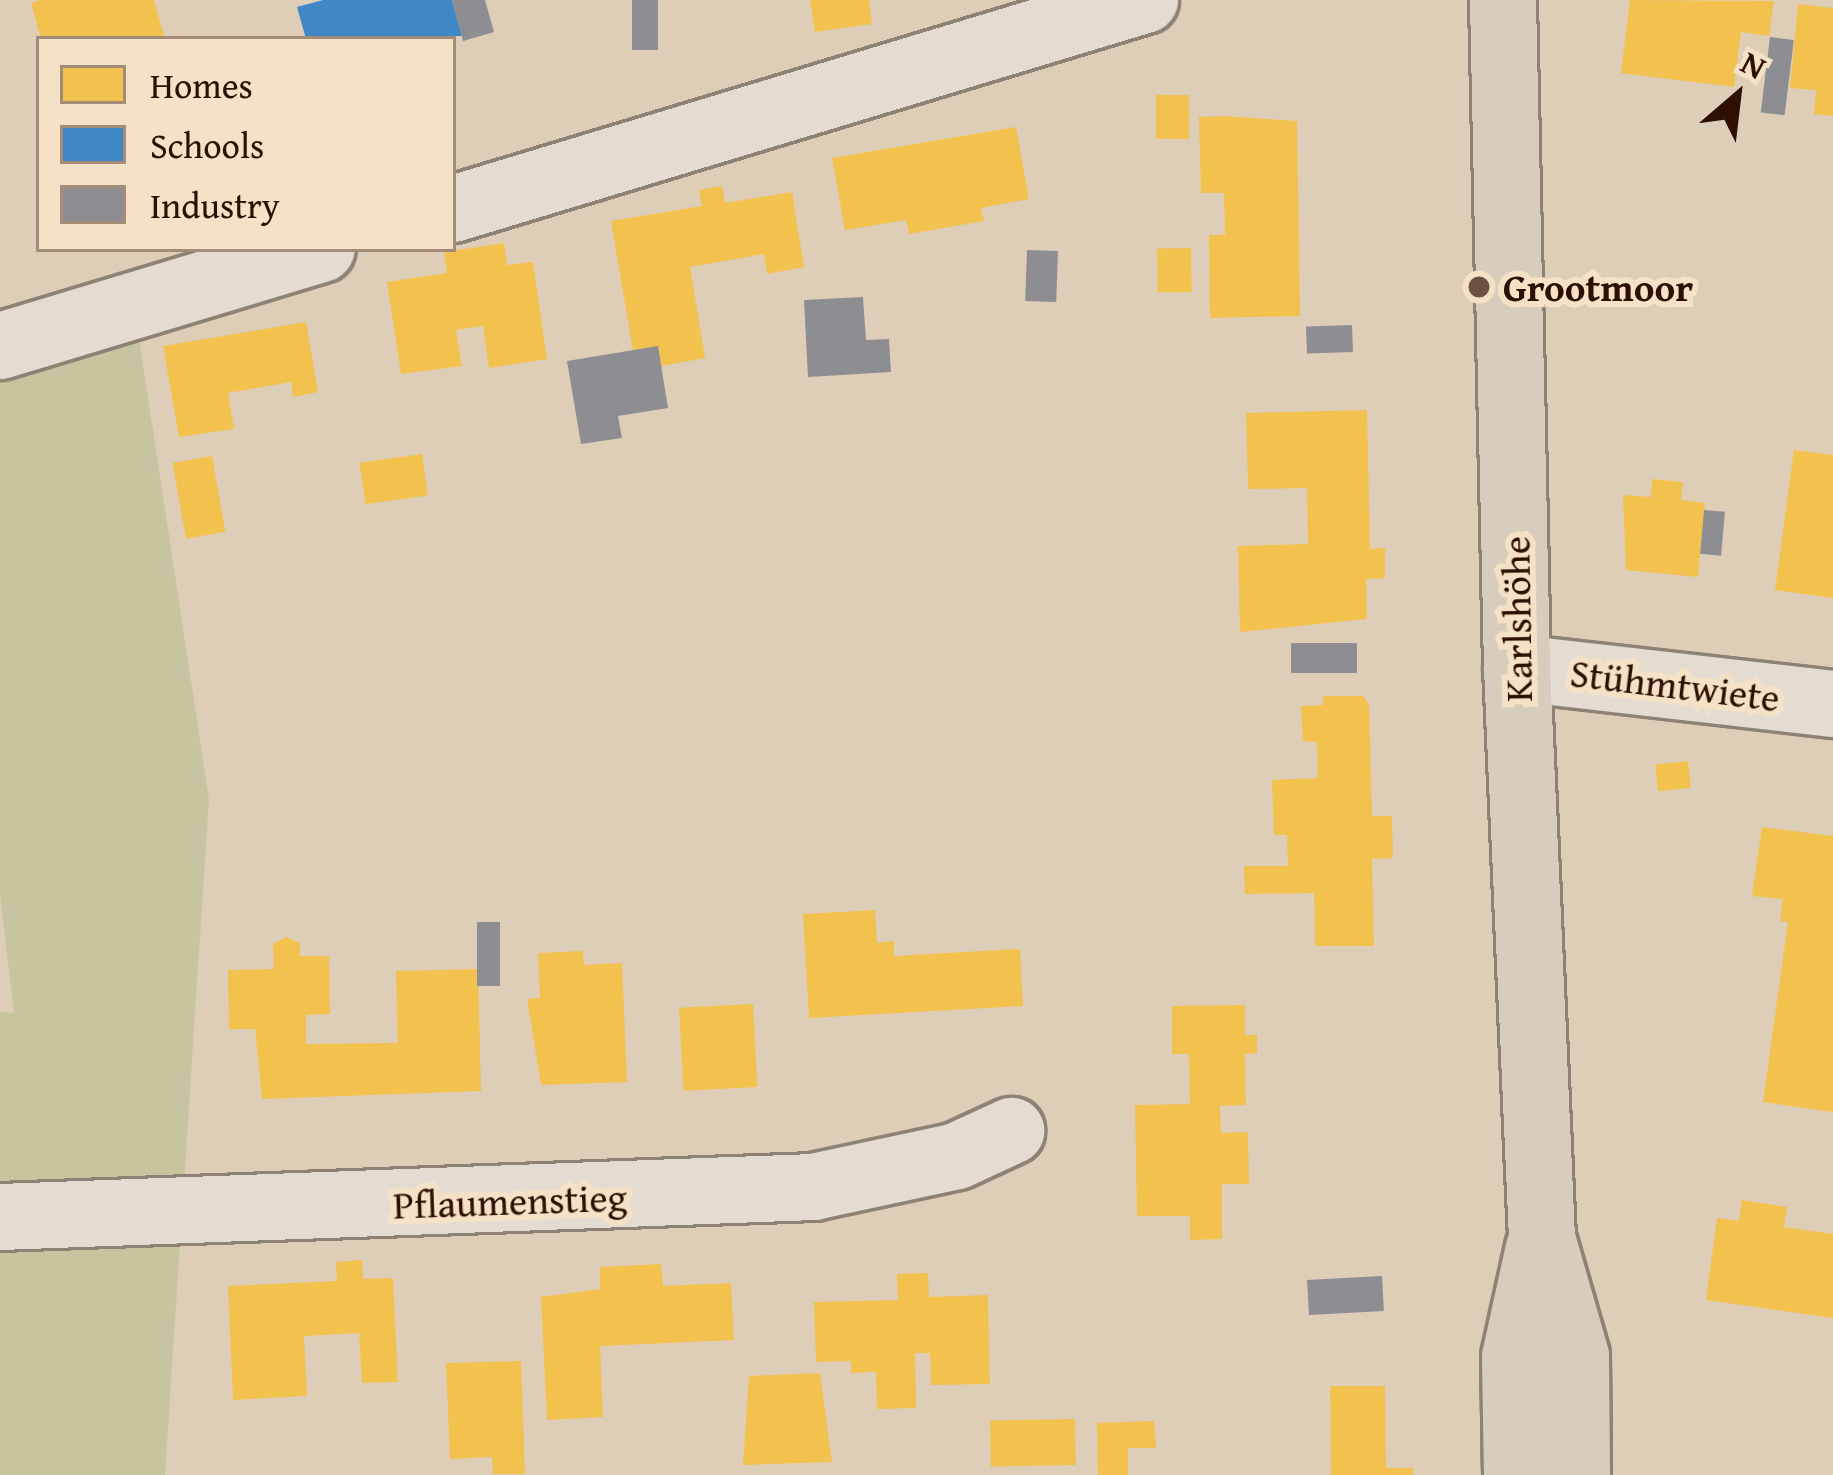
<!DOCTYPE html>
<html>
<head>
<meta charset="utf-8">
<style>
	body { margin:0 }
	#map { position:relative; width:1833px; height:1475px; overflow:hidden; background:#deceb8; font-family:"Gentium Book Plus",serif }
	div>[style] { position:absolute }
	.green>* { inset:0; background:#c7c59f }
	.homes>* { inset:0; background:#f2c14e; transform-origin:0 0 }
	.schools>* { inset:0; background:#3f88c5 }
	.industry>* { inset:0; background:#8d8d92; transform-origin:0 0 }
	.roads { filter:drop-shadow(3px 0 #8e8274) drop-shadow(-3px 0 #8e8274) drop-shadow(0 3px #8e8274) drop-shadow(0 -3px #8e8274) }
	.minor>* { height:66px; margin:-33px; padding:0 33px; transform-origin:33px; border-radius:33px; background:#e4dcd1 }
	.major>* { height:66px; margin:-33px; padding:0 33px; transform-origin:33px; border-radius:33px; background:#d8ccbc }
	.dots>* { width:33px; height:33px; translate:-50% -50%; box-sizing:border-box; border:6px solid #f4e1c6; border-radius:50% }
	span { translate:-50% -50%; white-space:nowrap; text-align:center; line-height:1.15; -webkit-text-stroke:12px #f4e1c6; paint-order:stroke }
	.poi-label { font-size:39px; color:#2d0f04; font-weight:700 }
	.left { translate:0 -50%; text-align:left }
	.street-label { font-size:39px; color:#2d0f04 }
	.legend { position:absolute; left:36px; top:36px; width:420px; height:216px; box-sizing:border-box; background:#f4e1c6; border:3px solid #a48d78; margin:0; padding:15px 21px; list-style:none; font-size:36px; color:#2d0f04 }
	.legend li { display:flex; align-items:center; gap:24px; height:60px }
	.legend b { width:60px; border:3px solid #a48d78 }
	.north { position:absolute; left:1677px; top:36px; width:120px; height:120px; -webkit-text-stroke:9px #f4e1c6; paint-order:stroke; rotate:28deg; font-size:33px; font-weight:700; line-height:48px; text-align:center; color:#2d0f04 }
	.north::after { content:''; display:block; margin:auto; width:42px; height:54px; background:#2d0f04; clip-path:polygon(50% 0,100% 100%,50% 72%,0 100%) }
</style>
</head>
<body>
<div id="map">
	<div class="green">
		<i style="clip-path:polygon(139px 338px,209px 799px,165px 1475px,0 1475px,0 1012px,14px 1013px,0 895px,0 382px)"></i>
	</div>
	<div class="homes">
		<i style="clip-path:polygon(41px 0,154px 0,165px 39px,41px 39px,31px 3px)"></i>
		<i style="clip-path:polygon(810px 0,869px 0,872px 24px,815px 32px)"></i>
		<i style="clip-path:polygon(1630px 0,1774px 1px,1769px 36px,1741px 32px,1734px 87px,1621px 73px)"></i>
		<i style="clip-path:polygon(1798px 4px,1833px 8px,1833px 116px,1814px 114px,1816px 90px,1790px 88px)"></i>
		<i style="left:1156px;top:95px;width:33px;height:44px"></i>
		<i style="clip-path:polygon(1223px 116px,1297px 121px,1300px 316px,1210px 318px,1209px 235px,1225px 235px,1224px 193px,1201px 193px,1199px 117px)"></i>
		<i style="clip-path:polygon(1016px 127px,1029px 199px,981px 208px,984px 221px,909px 234px,906px 220px,845px 230px,832px 158px)"></i>
		<i style="clip-path:polygon(722px 186px,725px 203px,792px 192px,804px 267px,767px 274px,764px 254px,690px 267px,705px 358px,661px 366px,658px 346px,633px 350px,611px 221px,702px 206px,699px 190px)"></i>
		<i style="clip-path:polygon(504px 243px,507px 265px,533px 262px,547px 359px,489px 368px,483px 326px,456px 330px,462px 366px,401px 374px,387px 282px,447px 273px,444px 252px)"></i>
		<i style="left:1191px;top:248px;width:44px;height:34px;rotate:89deg"></i>
		<i style="clip-path:polygon(306px 322px,318px 392px,293px 397px,291px 382px,228px 393px,234px 429px,179px 437px,163px 346px)"></i>
		<i style="clip-path:polygon(1367px 410px,1370px 549px,1385px 548px,1385px 578px,1366px 579px,1367px 619px,1240px 632px,1238px 546px,1308px 544px,1307px 488px,1248px 489px,1246px 413px)"></i>
		<i style="clip-path:polygon(1794px 450px,1833px 455px,1833px 598px,1775px 590px)"></i>
		<i style="left:422px;top:454px;width:42px;height:63px;rotate:82deg"></i>
		<i style="left:212px;top:456px;width:77px;height:40px;rotate:80deg"></i>
		<i style="clip-path:polygon(1652px 479px,1683px 482px,1681px 500px,1705px 503px,1698px 577px,1626px 570px,1623px 495px,1651px 497px)"></i>
		<i style="clip-path:polygon(1323px 696px,1363px 696px,1369px 704px,1372px 816px,1392px 816px,1393px 858px,1372px 859px,1374px 946px,1315px 946px,1314px 893px,1245px 894px,1244px 866px,1288px 866px,1287px 835px,1274px 835px,1272px 780px,1318px 778px,1317px 742px,1303px 741px,1301px 706px,1323px 705px)"></i>
		<i style="left:1688px;top:761px;width:27px;height:33px;rotate:84deg"></i>
		<i style="clip-path:polygon(1762px 827px,1833px 836px,1833px 1112px,1763px 1102px,1788px 922px,1780px 921px,1783px 899px,1752px 896px)"></i>
		<i style="clip-path:polygon(875px 910px,877px 943px,894px 941px,894px 956px,1020px 949px,1023px 1006px,809px 1018px,803px 914px)"></i>
		<i style="clip-path:polygon(286px 937px,300px 943px,300px 956px,329px 956px,330px 1014px,306px 1015px,306px 1044px,398px 1043px,396px 971px,478px 969px,481px 1091px,262px 1099px,255px 1029px,229px 1029px,228px 970px,274px 969px,273px 944px)"></i>
		<i style="clip-path:polygon(583px 951px,584px 965px,622px 963px,627px 1082px,541px 1085px,527px 999px,540px 998px,538px 953px)"></i>
		<i style="left:753px;top:1004px;width:83px;height:74px;rotate:87deg"></i>
		<i style="clip-path:polygon(1245px 1005px,1245px 1035px,1257px 1035px,1257px 1053px,1245px 1054px,1246px 1105px,1220px 1106px,1221px 1133px,1248px 1132px,1249px 1184px,1222px 1184px,1222px 1239px,1190px 1240px,1190px 1216px,1137px 1216px,1135px 1105px,1190px 1104px,1189px 1054px,1172px 1054px,1172px 1006px)"></i>
		<i style="clip-path:polygon(1742px 1200px,1787px 1207px,1784px 1227px,1833px 1234px,1833px 1318px,1706px 1300px,1717px 1218px,1739px 1221px)"></i>
		<i style="clip-path:polygon(362px 1260px,363px 1279px,393px 1278px,398px 1382px,362px 1383px,359px 1333px,304px 1336px,307px 1396px,233px 1400px,228px 1286px,337px 1281px,336px 1262px)"></i>
		<i style="clip-path:polygon(661px 1264px,663px 1286px,731px 1283px,734px 1340px,600px 1346px,603px 1417px,547px 1420px,541px 1297px,600px 1289px,600px 1267px)"></i>
		<i style="clip-path:polygon(928px 1273px,929px 1297px,988px 1295px,990px 1384px,931px 1385px,930px 1353px,915px 1353px,916px 1408px,877px 1409px,876px 1372px,851px 1373px,851px 1361px,816px 1362px,814px 1302px,898px 1300px,897px 1274px)"></i>
		<i style="clip-path:polygon(521px 1361px,525px 1474px,493px 1474px,492px 1457px,450px 1459px,446px 1363px)"></i>
		<i style="clip-path:polygon(820px 1373px,832px 1462px,743px 1465px,749px 1376px)"></i>
		<i style="clip-path:polygon(1330px 1386px,1385px 1386px,1386px 1468px,1413px 1468px,1413px 1475px,1331px 1475px)"></i>
		<i style="left:1075px;top:1419px;width:46px;height:85px;rotate:89deg"></i>
		<i style="clip-path:polygon(1154px 1421px,1156px 1448px,1128px 1448px,1128px 1475px,1098px 1475px,1097px 1423px)"></i>
	</div>
	<div class="schools">
		<i style="clip-path:polygon(323px 0,452px 0,462px 36px,306px 39px,297px 7px)"></i>
	</div>
	<div class="industry">
		<i style="clip-path:polygon(452px 0,485px 0,494px 32px,463px 41px)"></i>
		<i style="left:632px;top:0;width:26px;height:50px"></i>
		<i style="left:1770px;top:37px;width:24px;height:76px;rotate:7deg"></i>
		<i style="left:1027px;top:250px;width:31px;height:51px;rotate:2deg"></i>
		<i style="clip-path:polygon(863px 297px,866px 340px,889px 339px,891px 372px,808px 377px,804px 300px)"></i>
		<i style="left:1352px;top:325px;width:27px;height:46px;rotate:88deg"></i>
		<i style="clip-path:polygon(658px 346px,668px 408px,618px 416px,622px 438px,581px 444px,567px 361px)"></i>
		<i style="left:1704px;top:510px;width:21px;height:44px;rotate:5deg"></i>
		<i style="left:1291px;top:643px;width:66px;height:30px"></i>
		<i style="left:477px;top:922px;width:23px;height:64px"></i>
		<i style="left:1382px;top:1276px;width:35px;height:75px;rotate:87deg"></i>
	</div>
	<div class="roads">
		<div class="minor">
			<i style="left:453px;top:209px;width:723px;rotate:-16.81deg"></i>
			<i style="left:0;top:346px;width:336px;rotate:-16.8deg"></i>
			<i style="left:1517px;top:668px;width:318px;rotate:6.5deg"></i>
			<i style="left:0;top:1217px;width:814px;rotate:-2.11deg"></i>
			<i style="left:813px;top:1187px;width:147px;rotate:-12.1deg"></i>
			<i style="left:957px;top:1156px;width:60px;rotate:-24.8deg"></i>
		</div>
		<div class="major">
			<i style="left:1503px;top:0;width:668px;rotate:88.8deg"></i>
			<i style="left:1517px;top:668px;width:571px;rotate:87.49deg"></i>
			<i style="left:1542px;top:1238px;width:123px;rotate:73.9deg"></i>
			<i style="left:1576px;top:1356px;width:119px;rotate:89.5deg"></i>
			<i style="left:1517px;top:1475px;width:118px;rotate:-91deg"></i>
			<i style="left:1515px;top:1357px;width:112px;rotate:-77.6deg"></i>
		</div>
	</div>
	<div class="dots">
		<i style="left:1479px;top:287px;background:#6b5243"></i>
	</div>
	<div class="poi-label">
		<span class="left" style="left:1503px;top:287px">Grootmoor</span>
	</div>
	<div class="street-label">
		<span style="left:1517px;top:619px;rotate:-91deg">Karlshöhe</span>
		<span style="left:1675px;top:685px;rotate:7deg">Stühmtwiete</span>
		<span style="left:510px;top:1201px;rotate:-2deg">Pflaumenstieg</span>
	</div>
	<ul class="legend">
	<li><b style="height:33px;background:#f2c14e"></b>Homes</li>
	<li><b style="height:33px;background:#3f88c5"></b>Schools</li>
	<li><b style="height:33px;background:#8d8d92"></b>Industry</li>
	</ul>
	<div class="north">N</div>
</div>
</body>
</html>
